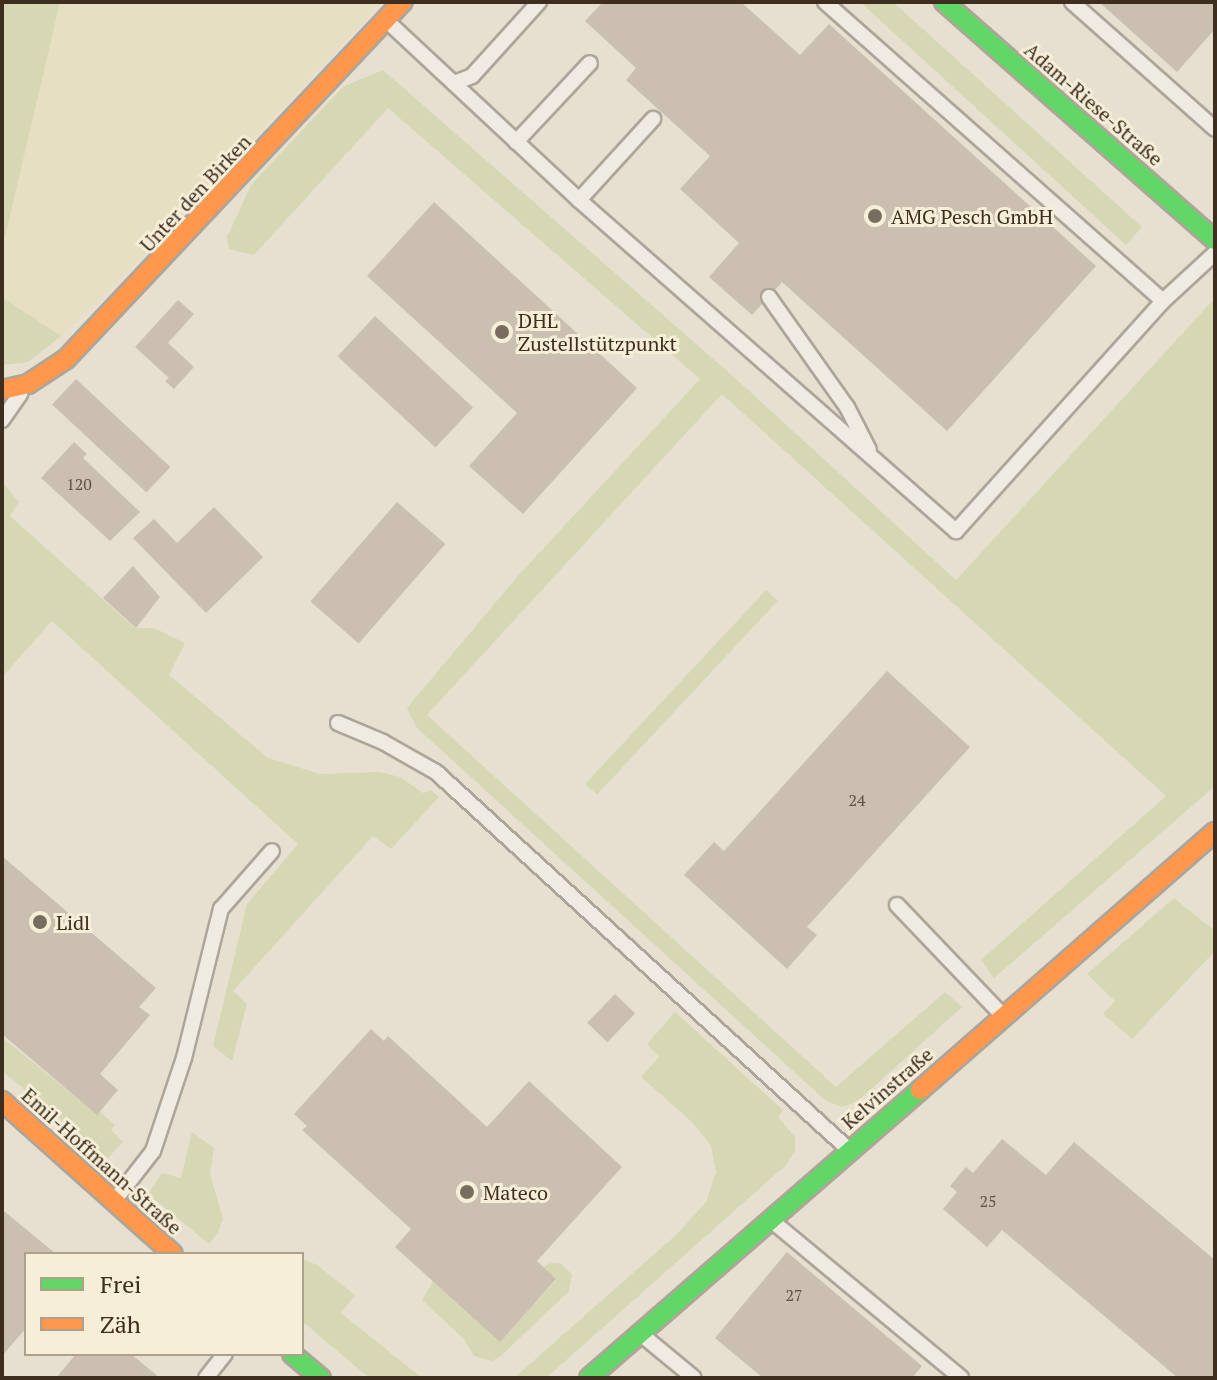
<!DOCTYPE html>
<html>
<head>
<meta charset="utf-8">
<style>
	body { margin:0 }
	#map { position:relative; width:1217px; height:1380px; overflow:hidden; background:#e7e0d1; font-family:"PT Serif",serif }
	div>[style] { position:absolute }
	.farmland>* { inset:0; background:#e6dfc2 }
	.green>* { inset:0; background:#d6d7b3; transform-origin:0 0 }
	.building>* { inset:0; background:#cbbfb2; transform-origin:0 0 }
	.roads { filter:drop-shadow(2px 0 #ada599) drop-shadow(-2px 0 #ada599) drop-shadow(0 2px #ada599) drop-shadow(0 -2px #ada599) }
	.lane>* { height:14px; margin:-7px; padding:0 7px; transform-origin:7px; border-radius:7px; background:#efebe3 }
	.fast>* { height:18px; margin:-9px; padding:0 9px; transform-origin:9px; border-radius:9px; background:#63d668 }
	.slow>* { height:18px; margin:-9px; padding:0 9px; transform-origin:9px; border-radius:9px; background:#ff974d }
	.dots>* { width:22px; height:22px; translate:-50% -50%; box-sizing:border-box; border:4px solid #f7eed8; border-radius:50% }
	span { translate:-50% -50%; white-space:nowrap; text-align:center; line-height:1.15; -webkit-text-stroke:6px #f7eed8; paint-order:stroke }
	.number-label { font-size:16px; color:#605244 }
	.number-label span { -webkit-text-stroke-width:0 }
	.street-label { font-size:20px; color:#3d2e20 }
	.poi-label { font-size:20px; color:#3d2e20 }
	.left { translate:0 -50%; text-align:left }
	.frame { position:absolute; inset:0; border:4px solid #3d2e20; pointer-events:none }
	.legend { position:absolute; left:24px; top:1252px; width:280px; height:104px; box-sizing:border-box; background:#f7eed8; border:2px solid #ada18e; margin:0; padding:10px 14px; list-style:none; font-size:24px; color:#3d2e20 }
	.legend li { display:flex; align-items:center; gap:16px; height:40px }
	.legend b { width:40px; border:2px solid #ada18e }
</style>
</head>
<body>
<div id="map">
	<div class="farmland">
		<i style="clip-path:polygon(59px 2px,381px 2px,147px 252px,61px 336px,2px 297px,2px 250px)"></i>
	</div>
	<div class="green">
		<i style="clip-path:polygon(2px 2px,60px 2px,2px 250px)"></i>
		<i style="clip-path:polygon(860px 2px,893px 2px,1142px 227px,1126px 245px)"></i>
		<i style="clip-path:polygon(383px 70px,735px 378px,956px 580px,1215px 298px,1215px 786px,994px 978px,981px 960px,1166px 796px,722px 394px,427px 715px,836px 1087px,945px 992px,962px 1007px,858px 1101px,842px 1107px,826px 1101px,416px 727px,407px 708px,517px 577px,700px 379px,388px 108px,254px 255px,229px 249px,227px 237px,251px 185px,343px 87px)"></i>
		<i style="clip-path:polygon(2px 297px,61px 336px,28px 362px,2px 365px)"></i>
		<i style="clip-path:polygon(2px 482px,19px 502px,10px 516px,135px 628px,154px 628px,185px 643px,169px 675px,268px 758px,320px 774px,379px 772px,400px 777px,423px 793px,431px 790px,439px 797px,391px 849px,373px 836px,233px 991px,247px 1004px,232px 1061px,213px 1046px,247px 904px,298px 844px,52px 621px,2px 677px)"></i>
		<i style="left:766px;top:590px;width:16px;height:265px;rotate:43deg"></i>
		<i style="clip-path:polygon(1174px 898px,1215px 931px,1215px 951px,1132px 1039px,1103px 1014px,1115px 1001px,1087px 974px)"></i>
		<i style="clip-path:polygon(675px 1012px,783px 1110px,778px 1117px,795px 1137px,795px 1151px,786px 1165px,546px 1378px,514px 1378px,676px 1235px,706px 1202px,716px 1172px,711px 1146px,693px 1123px,641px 1077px,659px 1057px,647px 1044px)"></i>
		<i style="clip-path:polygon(2px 1037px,96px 1114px,100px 1112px,115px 1125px,111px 1130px,123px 1142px,108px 1158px,2px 1071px)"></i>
		<i style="clip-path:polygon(192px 1132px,214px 1148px,210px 1174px,223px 1219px,218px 1232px,209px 1244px,148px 1194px,162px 1173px,181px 1178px)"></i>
		<i style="clip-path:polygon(302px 1259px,317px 1265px,355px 1295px,341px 1313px,422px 1378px,369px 1378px,302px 1321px)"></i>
		<i style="clip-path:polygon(551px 1263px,560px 1263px,572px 1274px,569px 1291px,501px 1356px,492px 1361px,474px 1356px,464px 1339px,422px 1300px,433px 1281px,500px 1341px,556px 1280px,543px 1267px)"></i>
	</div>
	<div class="building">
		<i style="clip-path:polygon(603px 2px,741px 2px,800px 55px,829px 24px,1096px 266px,947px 431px,782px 282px,752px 315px,709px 277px,739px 243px,680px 189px,710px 156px,626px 80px,636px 68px,585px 21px)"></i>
		<i style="clip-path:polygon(1099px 2px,1215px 2px,1215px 29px,1177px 72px)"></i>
		<i style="clip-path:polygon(434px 202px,637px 388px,523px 514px,469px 466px,517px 413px,367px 276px)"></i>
		<i style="clip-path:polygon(178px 300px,194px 314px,168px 343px,194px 367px,174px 389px,165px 381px,169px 378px,135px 347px)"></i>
		<i style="left:375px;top:316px;width:134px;height:55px;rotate:43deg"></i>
		<i style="left:76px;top:379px;width:129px;height:35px;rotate:43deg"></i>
		<i style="clip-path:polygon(74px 442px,87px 454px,83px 458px,140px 512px,110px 541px,41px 478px)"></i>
		<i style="left:397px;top:502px;width:64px;height:132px;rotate:41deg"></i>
		<i style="clip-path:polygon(214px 507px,263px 557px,206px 613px,133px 538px,154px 519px,177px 543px)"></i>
		<i style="clip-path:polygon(133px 566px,160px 597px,136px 628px,103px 598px)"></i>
		<i style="clip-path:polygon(887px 671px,970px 747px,807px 927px,817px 935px,787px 969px,684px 875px,714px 842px,724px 851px)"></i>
		<i style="clip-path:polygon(2px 856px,156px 988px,139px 1007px,150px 1015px,100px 1074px,118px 1090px,97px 1115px,2px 1034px)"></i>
		<i style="left:615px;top:994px;width:28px;height:40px;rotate:44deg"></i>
		<i style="clip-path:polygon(371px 1029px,384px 1041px,388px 1036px,487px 1127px,529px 1081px,622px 1167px,537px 1261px,556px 1279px,500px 1342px,395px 1247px,411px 1229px,302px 1130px,307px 1126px,294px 1114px)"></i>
		<i style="clip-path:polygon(1002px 1139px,1046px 1175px,1074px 1142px,1215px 1260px,1215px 1378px,1178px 1378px,1002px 1230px,987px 1247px,943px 1209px,957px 1192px,950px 1186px,966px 1167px,973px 1173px)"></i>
		<i style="clip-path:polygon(4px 1211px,56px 1254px,26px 1254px,26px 1328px,2px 1356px)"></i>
		<i style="clip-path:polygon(787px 1252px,922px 1366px,912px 1378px,763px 1378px,715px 1338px)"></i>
		<i style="clip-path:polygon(76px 1354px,131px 1354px,160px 1378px,56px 1378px)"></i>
	</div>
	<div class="roads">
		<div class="lane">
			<i style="left:825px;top:2px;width:451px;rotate:41.5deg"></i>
			<i style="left:1072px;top:2px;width:191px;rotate:41.6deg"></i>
			<i style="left:387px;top:21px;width:262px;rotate:43deg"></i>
			<i style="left:579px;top:200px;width:502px;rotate:41.28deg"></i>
			<i style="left:956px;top:531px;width:309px;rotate:-48deg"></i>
			<i style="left:1163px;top:301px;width:71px;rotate:-42.7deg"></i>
			<i style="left:454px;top:83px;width:19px;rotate:-21deg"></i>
			<i style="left:472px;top:76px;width:100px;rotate:-47.8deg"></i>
			<i style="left:516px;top:142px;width:108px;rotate:-46.9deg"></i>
			<i style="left:579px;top:200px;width:110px;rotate:-47.6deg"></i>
			<i style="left:769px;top:297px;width:135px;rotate:54.7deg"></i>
			<i style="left:847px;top:407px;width:48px;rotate:62.9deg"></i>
			<i style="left:2px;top:420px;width:32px;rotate:-55deg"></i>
			<i style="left:338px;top:723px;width:49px;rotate:22.9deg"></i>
			<i style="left:383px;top:742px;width:61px;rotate:29.5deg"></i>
			<i style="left:436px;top:772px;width:558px;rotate:42.46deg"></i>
			<i style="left:897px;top:905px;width:153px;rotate:46.3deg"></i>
			<i style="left:115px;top:1200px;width:62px;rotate:-52.2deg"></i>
			<i style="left:153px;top:1151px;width:98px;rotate:-71.6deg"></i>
			<i style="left:184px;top:1058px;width:154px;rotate:-76.1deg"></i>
			<i style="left:221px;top:909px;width:77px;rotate:-48.7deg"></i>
			<i style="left:771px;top:1220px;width:247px;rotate:39.7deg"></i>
			<i style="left:642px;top:1335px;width:67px;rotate:39.6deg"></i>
			<i style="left:206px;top:1378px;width:31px;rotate:-52deg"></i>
		</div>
		<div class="fast">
			<i style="left:944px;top:2px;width:361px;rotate:41.3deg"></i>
			<i style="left:292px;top:1354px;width:38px;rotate:40deg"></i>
			<i style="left:589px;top:1378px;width:439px;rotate:-41deg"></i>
		</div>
		<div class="slow">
			<i style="left:2px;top:390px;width:27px;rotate:-13deg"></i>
			<i style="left:28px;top:384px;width:45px;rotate:-33.3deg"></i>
			<i style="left:66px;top:359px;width:491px;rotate:-46.7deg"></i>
			<i style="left:920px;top:1090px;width:392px;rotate:-41.2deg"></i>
			<i style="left:2px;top:1101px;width:229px;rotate:41.8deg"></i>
		</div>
	</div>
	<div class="dots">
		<i style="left:875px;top:216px;background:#786c5e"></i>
		<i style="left:502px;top:332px;background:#786c5e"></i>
		<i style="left:40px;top:922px;background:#786c5e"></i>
		<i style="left:467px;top:1192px;background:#786c5e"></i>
	</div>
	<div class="number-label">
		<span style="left:79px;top:484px">120</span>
		<span style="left:857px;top:800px">24</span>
		<span style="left:988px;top:1201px">25</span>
		<span style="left:794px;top:1295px">27</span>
	</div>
	<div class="street-label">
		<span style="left:1094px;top:104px;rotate:41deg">Adam-Riese-Straße</span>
		<span style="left:195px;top:193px;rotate:-47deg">Unter den Birken</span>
		<span style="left:887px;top:1088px;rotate:-41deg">Kelvinstraße</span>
		<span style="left:102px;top:1161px;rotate:42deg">Emil-Hoffmann-Straße</span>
	</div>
	<div class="poi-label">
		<span class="left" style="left:891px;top:216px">AMG Pesch GmbH</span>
		<span class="left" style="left:518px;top:332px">DHL<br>Zustellstützpunkt</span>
		<span class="left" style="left:56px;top:922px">Lidl</span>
		<span class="left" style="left:483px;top:1192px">Mateco</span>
	</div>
	<div class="frame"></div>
	<ul class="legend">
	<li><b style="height:10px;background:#63d668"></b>Frei</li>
	<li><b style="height:10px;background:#ff974d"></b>Zäh</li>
	</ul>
</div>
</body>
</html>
